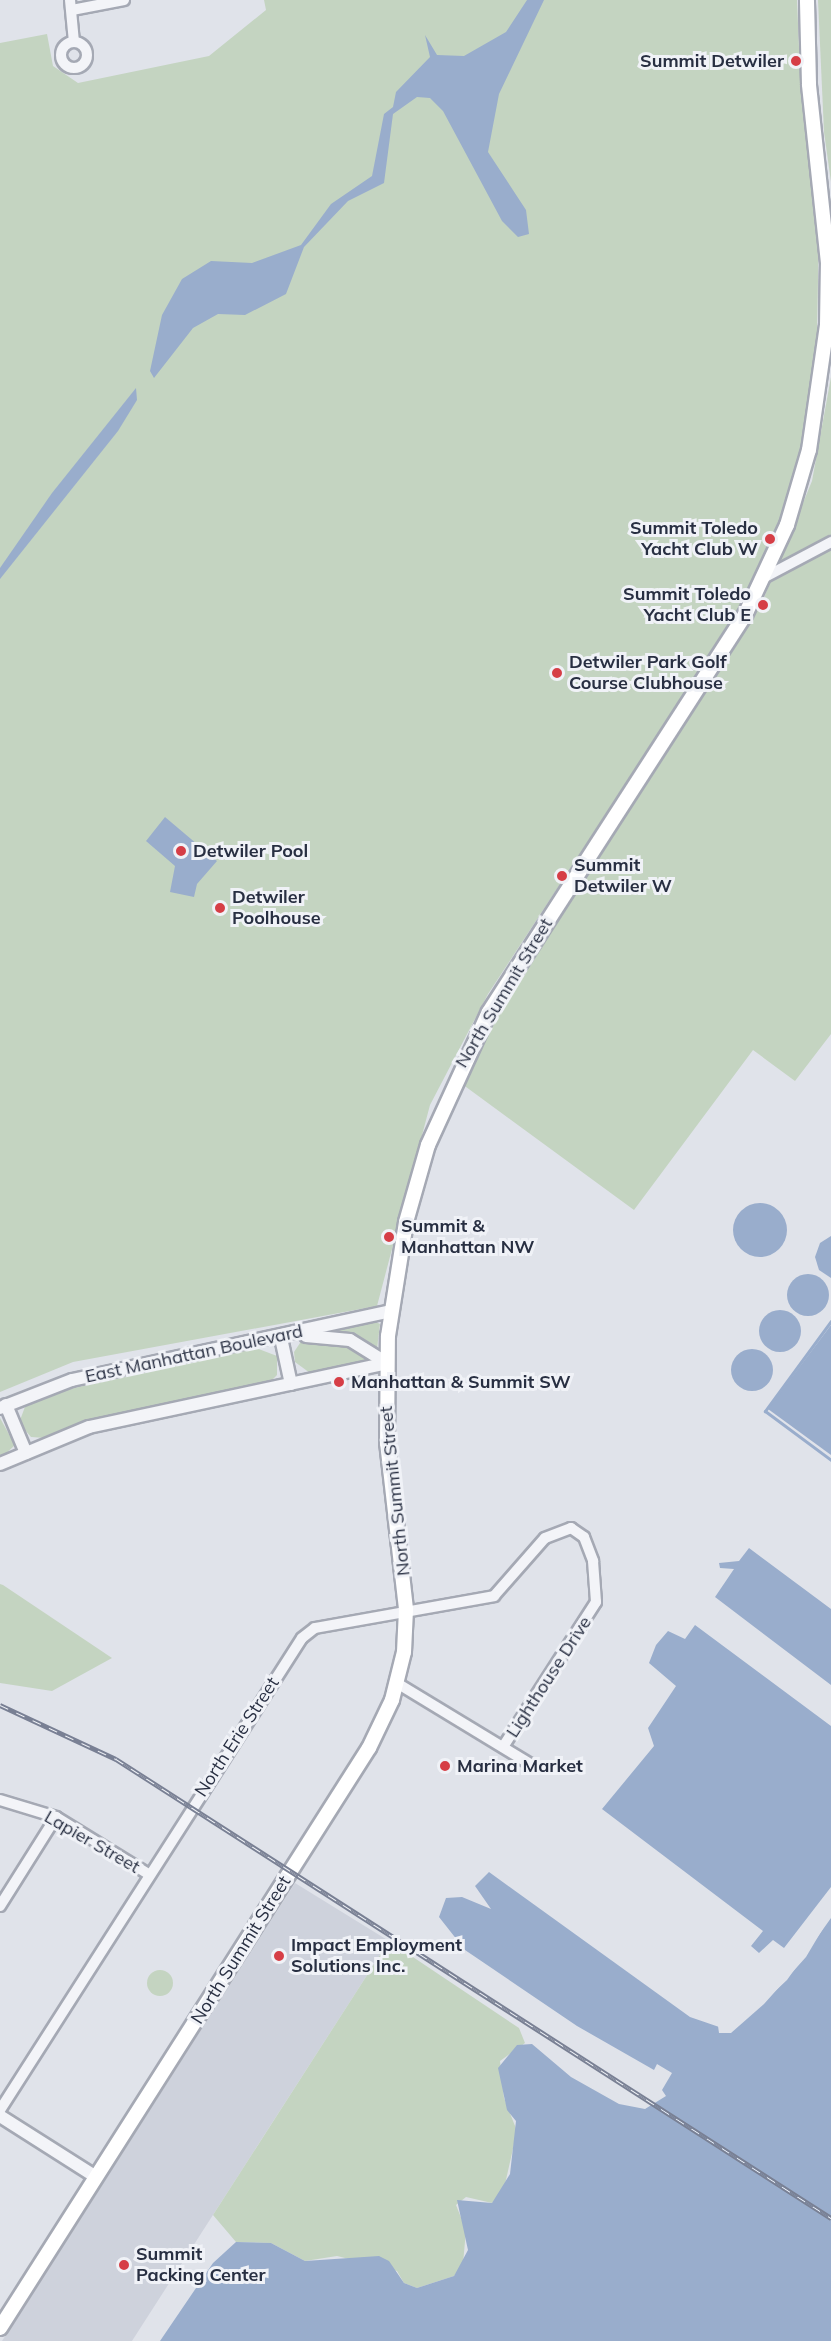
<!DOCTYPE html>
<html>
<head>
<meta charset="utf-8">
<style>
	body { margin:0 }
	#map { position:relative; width:831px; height:2341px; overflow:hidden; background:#e0e3ea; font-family:Mulish,sans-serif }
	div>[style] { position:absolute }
	.built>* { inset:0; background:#ced2dc }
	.green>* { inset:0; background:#c4d4c1 }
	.round { border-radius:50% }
	.water>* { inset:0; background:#99adcc }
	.pier>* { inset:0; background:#e0e3ea }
	.stream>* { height:3px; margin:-1.5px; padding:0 1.5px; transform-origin:1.5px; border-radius:1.5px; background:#99adcc }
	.roads { filter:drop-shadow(2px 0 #a5a9b4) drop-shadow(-2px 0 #a5a9b4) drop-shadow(0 2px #a5a9b4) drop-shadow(0 -2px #a5a9b4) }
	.minor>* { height:10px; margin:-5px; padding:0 5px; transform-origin:5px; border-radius:5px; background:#f3f4f8 }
	.minor>.ring { margin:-5px; padding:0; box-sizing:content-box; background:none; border:10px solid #f3f4f8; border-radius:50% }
	.tertiary>* { height:12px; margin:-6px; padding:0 6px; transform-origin:6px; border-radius:6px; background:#f3f4f8 }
	.secondary>* { height:14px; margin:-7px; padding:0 7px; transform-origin:7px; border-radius:7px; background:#fff }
	.rail>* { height:5px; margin-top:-2.5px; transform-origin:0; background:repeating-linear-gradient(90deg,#f0f2f7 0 9px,#798094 0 18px); box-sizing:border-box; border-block:2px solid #798094 }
	.dots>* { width:16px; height:16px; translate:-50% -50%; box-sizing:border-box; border:3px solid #f0f2f7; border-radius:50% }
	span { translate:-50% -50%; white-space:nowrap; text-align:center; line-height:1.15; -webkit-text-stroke:6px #f0f2f7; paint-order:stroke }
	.poi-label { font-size:18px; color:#282f42; font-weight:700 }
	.right { translate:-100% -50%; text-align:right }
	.left { translate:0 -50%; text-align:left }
	.street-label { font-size:18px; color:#282f42 }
</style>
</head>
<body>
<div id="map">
	<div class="built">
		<i style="clip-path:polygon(295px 1883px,389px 1941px,132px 2341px,2px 2341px)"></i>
	</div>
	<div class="green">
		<i style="clip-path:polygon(264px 0,797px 0,801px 94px,819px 228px,817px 333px,804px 439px,778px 527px,735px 617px,488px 994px,430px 1105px,377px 1306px,73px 1362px,0 1392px,0 43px,47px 34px,53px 66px,78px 83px,209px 56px,266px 10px)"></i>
		<i style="clip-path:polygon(818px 0,831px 0,831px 182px,824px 132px)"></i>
		<i style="clip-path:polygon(831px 377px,831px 1034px,795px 1081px,753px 1050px,634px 1210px,462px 1084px,504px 1003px,761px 605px,812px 481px)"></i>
		<i style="clip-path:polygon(372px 1320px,380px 1324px,377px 1349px,325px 1331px)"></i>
		<i style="clip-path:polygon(302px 1340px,346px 1343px,373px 1361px,310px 1373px,295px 1362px,294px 1352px)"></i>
		<i style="clip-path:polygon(256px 1348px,277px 1356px,277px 1375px,268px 1384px,84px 1422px,45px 1438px,31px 1437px,19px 1423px,26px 1404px,56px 1392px)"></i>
		<i style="clip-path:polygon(0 1418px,15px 1445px,0 1459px)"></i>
		<i style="clip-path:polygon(0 1584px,3px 1585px,112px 1658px,52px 1691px,0 1683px)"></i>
		<i style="clip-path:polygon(389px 1941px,519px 2028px,525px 2043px,500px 2061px,504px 2098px,517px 2131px,503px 2193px,492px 2203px,466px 2197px,456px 2205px,466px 2230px,463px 2264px,454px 2276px,417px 2288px,404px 2283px,397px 2271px,337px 2256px,305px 2261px,271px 2243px,236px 2242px,213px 2215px)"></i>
		<i class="round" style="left:147px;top:1970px;width:26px;height:26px"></i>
	</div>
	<div class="water">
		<i style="clip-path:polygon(527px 0,544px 0,499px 94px,488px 152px,526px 210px,529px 234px,518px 237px,502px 221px,443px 111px,430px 98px,417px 97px,393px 114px,384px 183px,348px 201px,304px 247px,286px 294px,245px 315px,218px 314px,193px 328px,154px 378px,150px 371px,162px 315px,182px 279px,211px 261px,252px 263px,301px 245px,331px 204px,372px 176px,384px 114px,393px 107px,396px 92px,430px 57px,425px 35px,437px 55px,464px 56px,506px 32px)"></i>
		<i style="clip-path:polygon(136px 388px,137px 400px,118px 431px,0 579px,0 568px,52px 493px)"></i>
		<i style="clip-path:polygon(165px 817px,217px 861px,197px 884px,194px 897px,170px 892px,175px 866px,146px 841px)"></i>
		<i class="round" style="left:733px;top:1203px;width:54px;height:54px"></i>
		<i style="clip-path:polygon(831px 1236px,831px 1278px,819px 1270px,815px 1257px,820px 1243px)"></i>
		<i class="round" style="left:787px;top:1274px;width:42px;height:42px"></i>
		<i class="round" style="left:759px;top:1310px;width:42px;height:42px"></i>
		<i style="clip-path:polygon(831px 1325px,831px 1455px,768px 1409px)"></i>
		<i class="round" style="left:731px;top:1349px;width:42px;height:42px"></i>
		<i style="clip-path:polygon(749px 1548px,831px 1609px,831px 1685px,715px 1597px,734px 1569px,720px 1568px,719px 1563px,739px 1561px)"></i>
		<i style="clip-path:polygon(695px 1625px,831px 1726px,831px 1887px,784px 1948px,773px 1940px,759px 1953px,751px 1946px,763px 1931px,602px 1809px,654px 1746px,648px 1728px,676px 1686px,649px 1663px,656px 1645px,668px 1631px,685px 1639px)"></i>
		<i style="clip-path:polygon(489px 1872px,690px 2017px,725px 2029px,738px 2026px,787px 1980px,831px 1918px,831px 2341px,160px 2341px,213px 2263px,236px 2242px,271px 2243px,305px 2261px,379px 2256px,389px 2261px,404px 2283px,417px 2288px,454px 2276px,468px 2250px,457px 2200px,492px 2203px,510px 2174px,516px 2121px,507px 2110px,498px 2068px,517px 2045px,532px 2044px,571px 2077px,619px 2104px,645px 2109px,666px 2096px,662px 2090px,672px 2073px,657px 2064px,654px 2070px,577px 2026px,465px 1950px,439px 1917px,446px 1898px,462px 1897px,491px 1909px,475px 1886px)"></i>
	</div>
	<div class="pier">
		<i style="clip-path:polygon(831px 1915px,806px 1957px,764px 2004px,731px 2033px,719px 2033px,718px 2026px,737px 2024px,785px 1978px)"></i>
	</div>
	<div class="stream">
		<i style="left:831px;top:1321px;width:112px;rotate:126.3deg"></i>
		<i style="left:765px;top:1411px;width:82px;rotate:36.6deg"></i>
	</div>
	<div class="roads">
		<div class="minor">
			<i style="left:70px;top:0;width:42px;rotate:84.6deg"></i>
			<i style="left:72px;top:10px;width:53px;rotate:-10.9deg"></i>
			<i class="ring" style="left:61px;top:42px;width:16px;height:16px"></i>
			<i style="left:765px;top:577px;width:75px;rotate:-27.9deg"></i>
			<i style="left:397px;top:1683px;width:156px;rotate:31.3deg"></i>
			<i style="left:0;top:1800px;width:59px;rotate:16.9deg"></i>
			<i style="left:56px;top:1817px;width:110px;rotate:31.7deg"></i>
			<i style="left:0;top:1906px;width:105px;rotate:-57.8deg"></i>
			<i style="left:0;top:2110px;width:560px;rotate:-57.39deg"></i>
			<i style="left:302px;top:1638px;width:16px;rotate:-38deg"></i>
			<i style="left:315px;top:1628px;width:182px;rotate:-10.1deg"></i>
			<i style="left:494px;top:1596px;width:77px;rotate:-48.7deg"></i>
			<i style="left:545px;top:1538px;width:28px;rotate:-21deg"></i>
			<i style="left:571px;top:1528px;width:16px;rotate:35deg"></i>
			<i style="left:584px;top:1537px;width:26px;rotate:69deg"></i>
			<i style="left:593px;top:1561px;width:41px;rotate:85.8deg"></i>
			<i style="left:596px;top:1602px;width:172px;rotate:122.7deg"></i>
		</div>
		<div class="tertiary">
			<i style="left:306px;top:1336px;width:44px;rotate:5.2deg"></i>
			<i style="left:350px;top:1340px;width:44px;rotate:31.9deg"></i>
			<i style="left:281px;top:1338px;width:47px;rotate:77.7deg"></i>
			<i style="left:6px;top:1405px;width:52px;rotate:67.4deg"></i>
			<i style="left:0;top:1408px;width:77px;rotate:-21.3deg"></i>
			<i style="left:72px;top:1380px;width:326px;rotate:-12.2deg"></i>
			<i style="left:0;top:1464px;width:96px;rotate:-22.6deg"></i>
			<i style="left:89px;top:1427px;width:305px;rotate:-12.1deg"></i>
			<i style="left:0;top:2116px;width:114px;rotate:32.4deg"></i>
		</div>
		<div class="secondary">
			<i style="left:0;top:2328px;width:687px;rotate:-57.54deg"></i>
			<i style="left:369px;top:1748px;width:53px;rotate:-64.4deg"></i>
			<i style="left:392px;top:1700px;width:49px;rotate:-76deg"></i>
			<i style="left:404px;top:1652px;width:43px;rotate:-87.3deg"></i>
			<i style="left:406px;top:1609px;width:167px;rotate:-96.5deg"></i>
			<i style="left:387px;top:1443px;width:107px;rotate:-89.5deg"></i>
			<i style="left:388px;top:1336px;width:115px;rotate:-81deg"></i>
			<i style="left:406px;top:1222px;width:80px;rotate:-74.1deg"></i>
			<i style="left:428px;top:1145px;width:146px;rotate:-65.4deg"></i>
			<i style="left:489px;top:1012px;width:472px;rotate:-57.2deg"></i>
			<i style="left:745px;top:615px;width:99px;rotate:-65deg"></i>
			<i style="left:787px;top:525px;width:78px;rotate:-73.7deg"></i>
			<i style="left:809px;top:450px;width:126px;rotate:-81.8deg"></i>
			<i style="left:827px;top:325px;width:62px;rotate:-89.1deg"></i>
			<i style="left:828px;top:263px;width:180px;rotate:-96.1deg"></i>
			<i style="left:809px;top:84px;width:84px;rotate:-91.4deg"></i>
		</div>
	</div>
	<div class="rail">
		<i style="left:0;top:1705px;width:128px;rotate:25deg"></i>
		<i style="left:116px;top:1759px;width:850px;rotate:32.7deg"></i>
	</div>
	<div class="dots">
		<i style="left:796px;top:61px;background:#d63e46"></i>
		<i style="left:770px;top:539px;background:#d63e46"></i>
		<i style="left:763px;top:605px;background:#d63e46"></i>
		<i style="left:557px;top:673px;background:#d63e46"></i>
		<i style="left:181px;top:851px;background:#d63e46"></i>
		<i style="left:562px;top:876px;background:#d63e46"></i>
		<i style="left:220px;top:908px;background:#d63e46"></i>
		<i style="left:389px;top:1237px;background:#d63e46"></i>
		<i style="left:339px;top:1382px;background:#d63e46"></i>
		<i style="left:445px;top:1766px;background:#d63e46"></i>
		<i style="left:279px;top:1956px;background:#d63e46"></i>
		<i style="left:124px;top:2265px;background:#d63e46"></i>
	</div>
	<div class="poi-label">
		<span class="right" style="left:784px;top:61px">Summit Detwiler</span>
		<span class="right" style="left:758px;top:539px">Summit Toledo<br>Yacht Club W</span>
		<span class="right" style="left:751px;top:605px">Summit Toledo<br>Yacht Club E</span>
		<span class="left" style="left:569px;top:673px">Detwiler Park Golf<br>Course Clubhouse</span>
		<span class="left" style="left:193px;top:851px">Detwiler Pool</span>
		<span class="left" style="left:574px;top:876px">Summit<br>Detwiler W</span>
		<span class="left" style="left:232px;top:908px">Detwiler<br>Poolhouse</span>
		<span class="left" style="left:401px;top:1237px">Summit &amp;<br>Manhattan NW</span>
		<span class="left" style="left:351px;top:1382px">Manhattan &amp; Summit SW</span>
		<span class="left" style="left:457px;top:1766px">Marina Market</span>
		<span class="left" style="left:291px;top:1956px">Impact Employment<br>Solutions Inc.</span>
		<span class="left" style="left:136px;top:2265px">Summit<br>Packing Center</span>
	</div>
	<div class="street-label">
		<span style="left:504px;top:993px;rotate:-59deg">North Summit Street</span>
		<span style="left:194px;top:1354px;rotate:-12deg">East Manhattan Boulevard</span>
		<span style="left:395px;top:1491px;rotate:-96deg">North Summit Street</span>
		<span style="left:549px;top:1677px;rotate:-57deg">Lighthouse Drive</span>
		<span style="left:237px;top:1737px;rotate:-57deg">North Erie Street</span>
		<span style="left:92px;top:1842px;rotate:30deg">Lapier Street</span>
		<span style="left:241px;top:1950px;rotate:-58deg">North Summit Street</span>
	</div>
</div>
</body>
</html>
